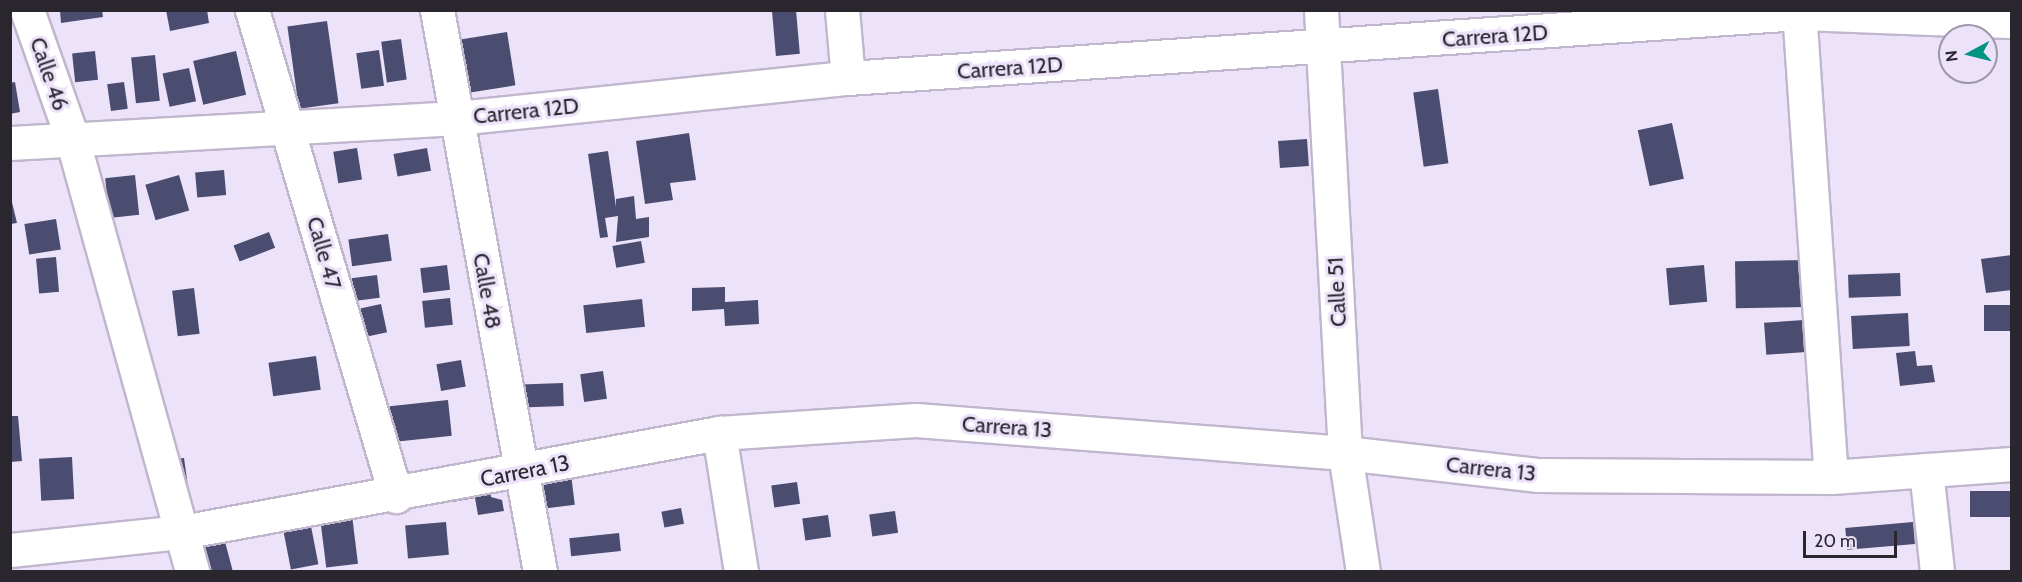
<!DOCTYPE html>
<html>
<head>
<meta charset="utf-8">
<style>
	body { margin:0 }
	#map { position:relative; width:2022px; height:582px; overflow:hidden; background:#ece2f9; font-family:Cabin,sans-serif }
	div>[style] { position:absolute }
	.building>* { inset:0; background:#4a4c70; transform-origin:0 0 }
	.roads { filter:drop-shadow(2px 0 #c1b7cd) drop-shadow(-2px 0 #c1b7cd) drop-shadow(0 2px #c1b7cd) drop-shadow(0 -2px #c1b7cd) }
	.minor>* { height:33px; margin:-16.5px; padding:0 16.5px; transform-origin:16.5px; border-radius:16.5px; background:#fff }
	span { translate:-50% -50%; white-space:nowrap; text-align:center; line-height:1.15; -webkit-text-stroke:6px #ece2f9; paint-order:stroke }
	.street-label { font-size:22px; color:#29262e }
	.frame { position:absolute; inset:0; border:12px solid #29262e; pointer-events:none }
	.north { position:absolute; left:1938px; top:24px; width:60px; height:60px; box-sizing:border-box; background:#ece2f9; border:2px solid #9e97a8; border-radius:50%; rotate:263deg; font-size:16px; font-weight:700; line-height:24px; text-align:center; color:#29262e }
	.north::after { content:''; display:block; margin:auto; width:21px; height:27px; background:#029381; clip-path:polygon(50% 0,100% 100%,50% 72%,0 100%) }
	.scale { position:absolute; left:1803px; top:531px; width:94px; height:27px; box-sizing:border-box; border:3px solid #29262e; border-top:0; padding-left:8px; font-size:18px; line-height:21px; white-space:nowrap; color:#29262e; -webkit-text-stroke:4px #ece2f9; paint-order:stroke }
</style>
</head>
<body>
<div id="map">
	<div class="building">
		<i style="clip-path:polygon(60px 10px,102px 10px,103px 17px,61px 23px)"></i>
		<i style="clip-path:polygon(166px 10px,207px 10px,209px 23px,170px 31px)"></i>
		<i style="left:796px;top:10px;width:44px;height:24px;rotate:85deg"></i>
		<i style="left:327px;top:21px;width:83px;height:40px;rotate:82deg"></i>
		<i style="left:507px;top:32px;width:54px;height:52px;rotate:81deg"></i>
		<i style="left:401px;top:39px;width:41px;height:20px;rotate:82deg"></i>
		<i style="left:379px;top:50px;width:36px;height:23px;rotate:82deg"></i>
		<i style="left:95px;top:51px;width:29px;height:23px;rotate:84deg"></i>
		<i style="left:236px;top:51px;width:45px;height:44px;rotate:77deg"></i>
		<i style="left:155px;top:55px;width:46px;height:24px;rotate:84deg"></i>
		<i style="left:189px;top:68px;width:34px;height:27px;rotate:78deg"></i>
		<i style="clip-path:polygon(15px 82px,20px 112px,10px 114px,10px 83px)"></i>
		<i style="left:124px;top:82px;width:27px;height:17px;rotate:82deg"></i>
		<i style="left:1438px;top:89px;width:75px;height:25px;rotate:82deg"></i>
		<i style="left:1672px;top:123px;width:57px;height:35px;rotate:78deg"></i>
		<i style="clip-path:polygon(689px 133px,696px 180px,670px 183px,673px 200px,645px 204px,636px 141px)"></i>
		<i style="left:1307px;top:139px;width:27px;height:29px;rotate:86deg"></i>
		<i style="left:357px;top:148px;width:32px;height:24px;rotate:81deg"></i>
		<i style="left:427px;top:148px;width:23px;height:34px;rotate:80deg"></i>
		<i style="clip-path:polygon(608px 151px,616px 207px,616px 199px,634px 196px,636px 219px,649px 217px,649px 237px,616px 242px,618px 216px,605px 218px,608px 237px,600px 238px,588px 154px)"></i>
		<i style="left:224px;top:170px;width:25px;height:29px;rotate:85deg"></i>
		<i style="left:135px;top:175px;width:40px;height:30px;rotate:84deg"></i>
		<i style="left:179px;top:175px;width:37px;height:35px;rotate:74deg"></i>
		<i style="clip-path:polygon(10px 194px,17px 223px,10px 224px)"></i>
		<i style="left:56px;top:219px;width:31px;height:32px;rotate:81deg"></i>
		<i style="left:269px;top:232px;width:17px;height:38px;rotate:69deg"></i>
		<i style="left:388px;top:234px;width:27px;height:40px;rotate:82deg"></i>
		<i style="left:641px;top:241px;width:22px;height:29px;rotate:80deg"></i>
		<i style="clip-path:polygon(2012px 255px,2012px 290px,1986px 293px,1981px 259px)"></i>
		<i style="left:56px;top:257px;width:35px;height:20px;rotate:85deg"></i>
		<i style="left:1806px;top:260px;width:47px;height:71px;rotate:89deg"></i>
		<i style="left:447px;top:265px;width:25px;height:27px;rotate:83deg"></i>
		<i style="left:1704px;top:265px;width:37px;height:38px;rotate:85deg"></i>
		<i style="left:1900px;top:273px;width:23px;height:52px;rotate:88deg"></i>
		<i style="left:377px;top:275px;width:23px;height:32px;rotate:83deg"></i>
		<i style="clip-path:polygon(725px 287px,725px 302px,758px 300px,759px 324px,725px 326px,724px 309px,692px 311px,692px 288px)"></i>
		<i style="left:194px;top:288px;width:46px;height:22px;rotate:83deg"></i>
		<i style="left:450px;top:298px;width:27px;height:28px;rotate:84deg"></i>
		<i style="left:642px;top:299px;width:28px;height:59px;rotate:84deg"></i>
		<i style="left:381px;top:304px;width:29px;height:32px;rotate:78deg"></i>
		<i style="left:2012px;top:305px;width:26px;height:28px;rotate:90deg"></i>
		<i style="left:1908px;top:313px;width:33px;height:57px;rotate:87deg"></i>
		<i style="left:1804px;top:320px;width:32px;height:40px;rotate:86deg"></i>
		<i style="clip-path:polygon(1915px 351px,1917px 366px,1932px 365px,1935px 382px,1900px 386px,1896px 353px)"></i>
		<i style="left:316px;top:356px;width:34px;height:48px;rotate:82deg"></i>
		<i style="left:461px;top:360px;width:27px;height:25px;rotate:80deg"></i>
		<i style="left:603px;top:371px;width:28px;height:23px;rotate:82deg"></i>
		<i style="left:563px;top:383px;width:23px;height:49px;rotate:88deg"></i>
		<i style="left:448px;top:400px;width:36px;height:61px;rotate:84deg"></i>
		<i style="clip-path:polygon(10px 416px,18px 416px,22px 461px,10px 462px)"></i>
		<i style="left:72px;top:457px;width:42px;height:33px;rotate:87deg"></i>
		<i style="left:184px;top:458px;width:27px;height:17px;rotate:82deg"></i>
		<i style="left:571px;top:474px;width:31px;height:40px;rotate:83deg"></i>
		<i style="clip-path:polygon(489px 482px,491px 497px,502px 500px,504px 511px,478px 515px,475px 498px,452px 502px,450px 488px)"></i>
		<i style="left:797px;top:482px;width:22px;height:26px;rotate:82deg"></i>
		<i style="left:2012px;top:491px;width:26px;height:42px;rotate:90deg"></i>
		<i style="left:681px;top:508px;width:16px;height:20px;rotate:79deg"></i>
		<i style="left:895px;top:511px;width:22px;height:26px;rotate:82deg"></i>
		<i style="left:352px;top:515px;width:49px;height:32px;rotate:83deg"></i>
		<i style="left:828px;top:515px;width:22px;height:26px;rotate:82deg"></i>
		<i style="left:310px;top:521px;width:44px;height:28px;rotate:79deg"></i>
		<i style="left:446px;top:522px;width:33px;height:41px;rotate:85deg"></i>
		<i style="left:1913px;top:522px;width:22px;height:68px;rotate:85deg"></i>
		<i style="left:619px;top:533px;width:18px;height:50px;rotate:84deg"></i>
		<i style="clip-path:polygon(223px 534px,233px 572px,205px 572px,197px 540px)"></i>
	</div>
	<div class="roads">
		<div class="minor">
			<i style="left:27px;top:10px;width:136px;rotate:70.6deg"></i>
			<i style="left:72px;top:138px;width:450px;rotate:74.5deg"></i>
			<i style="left:252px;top:10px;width:507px;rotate:73.5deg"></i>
			<i style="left:437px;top:10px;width:571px;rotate:79.61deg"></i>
			<i style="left:842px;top:10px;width:68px;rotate:85deg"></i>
			<i style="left:1321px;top:10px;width:444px;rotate:86.9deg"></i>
			<i style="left:1345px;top:453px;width:120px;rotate:81.4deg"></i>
			<i style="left:1799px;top:10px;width:468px;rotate:86.1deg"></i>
			<i style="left:10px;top:143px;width:449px;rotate:-3.2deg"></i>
			<i style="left:458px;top:118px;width:392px;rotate:-5.9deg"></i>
			<i style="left:848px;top:78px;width:953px;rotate:-3.91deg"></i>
			<i style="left:1799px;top:13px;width:213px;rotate:2.2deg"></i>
			<i style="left:719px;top:433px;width:141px;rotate:81deg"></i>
			<i style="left:1926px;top:470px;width:103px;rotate:83.8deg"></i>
			<i style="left:10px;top:550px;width:173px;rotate:-6deg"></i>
			<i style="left:182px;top:532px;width:546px;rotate:-10.45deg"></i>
			<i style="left:719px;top:433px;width:197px;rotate:-3.8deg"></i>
			<i style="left:916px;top:420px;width:430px;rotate:4.4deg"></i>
			<i style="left:1345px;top:453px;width:195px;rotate:6.5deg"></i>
			<i style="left:1539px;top:475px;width:292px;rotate:0.4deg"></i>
			<i style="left:1831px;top:477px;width:181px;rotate:-4.1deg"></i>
		</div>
	</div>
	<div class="street-label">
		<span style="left:1495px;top:36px;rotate:-4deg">Carrera 12D</span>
		<span style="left:1010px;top:68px;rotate:-4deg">Carrera 12D</span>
		<span style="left:49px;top:74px;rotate:71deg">Calle 46</span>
		<span style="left:526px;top:111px;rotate:-6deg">Carrera 12D</span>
		<span style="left:324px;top:253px;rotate:74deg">Calle 47</span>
		<span style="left:487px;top:291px;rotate:80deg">Calle 48</span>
		<span style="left:1337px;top:292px;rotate:-93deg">Calle 51</span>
		<span style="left:1007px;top:427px;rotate:4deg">Carrera 13</span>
		<span style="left:1491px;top:469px;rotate:6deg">Carrera 13</span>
		<span style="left:525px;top:471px;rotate:-11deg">Carrera 13</span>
	</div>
	<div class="frame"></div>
	<div class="north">N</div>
	<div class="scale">20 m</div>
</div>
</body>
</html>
